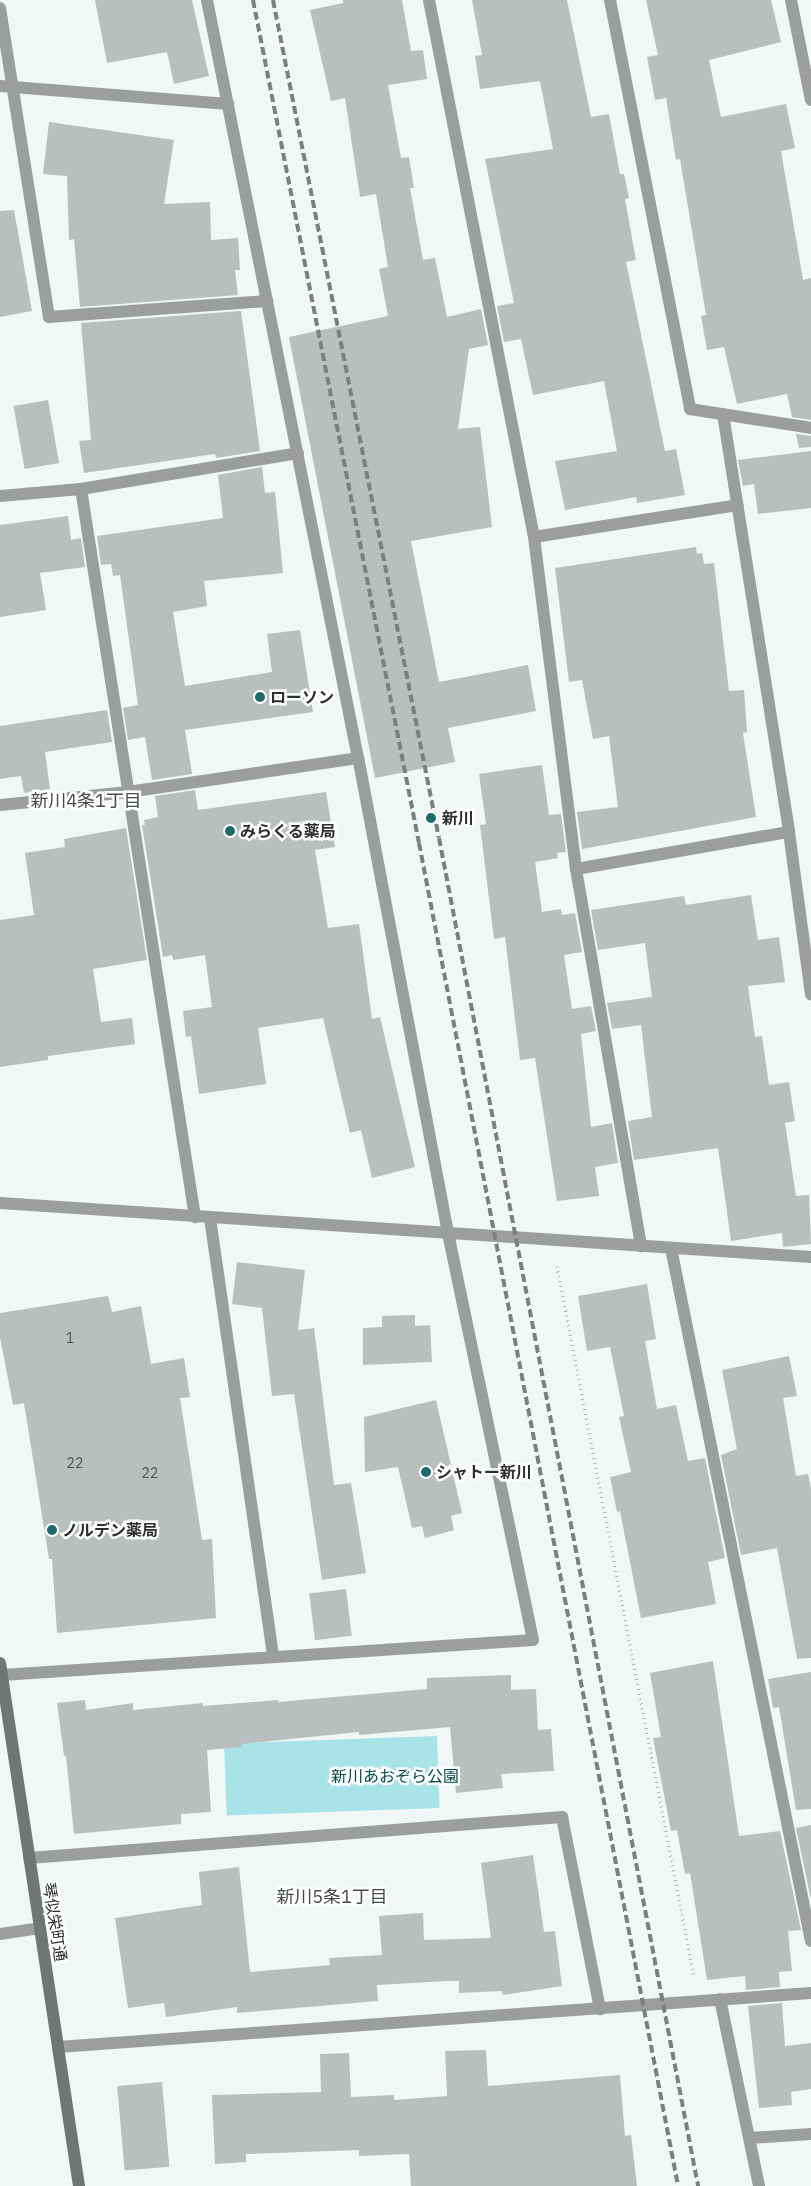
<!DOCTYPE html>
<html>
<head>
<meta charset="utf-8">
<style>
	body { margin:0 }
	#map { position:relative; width:811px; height:2186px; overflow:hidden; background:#f1f6f6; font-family:"IBM Plex Sans","Noto Sans JP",sans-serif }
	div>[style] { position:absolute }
	.green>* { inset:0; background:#a8e4e7; transform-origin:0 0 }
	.building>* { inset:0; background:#b9bebf; transform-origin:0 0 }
	.path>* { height:3px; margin-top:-1.5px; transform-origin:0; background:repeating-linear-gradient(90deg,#aeb2b2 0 1px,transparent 0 5px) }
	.minor>* { height:12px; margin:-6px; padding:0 6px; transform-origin:6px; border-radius:6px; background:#9c9e9e }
	.secondary>* { height:12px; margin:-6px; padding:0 6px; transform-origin:6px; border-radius:6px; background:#717575 }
	.rail>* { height:4px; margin-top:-2px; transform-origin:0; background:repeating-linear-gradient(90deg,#7c7f7f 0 8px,transparent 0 12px) }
	.dots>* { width:14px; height:14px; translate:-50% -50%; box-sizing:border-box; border:2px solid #fff; border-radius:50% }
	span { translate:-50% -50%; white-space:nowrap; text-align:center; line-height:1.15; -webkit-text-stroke:5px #fff; paint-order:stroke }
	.number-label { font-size:14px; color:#505353 }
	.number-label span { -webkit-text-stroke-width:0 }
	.poi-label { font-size:16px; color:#2d2f2f; font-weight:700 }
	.left { translate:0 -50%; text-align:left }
	.park-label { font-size:16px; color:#00494b }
	.street-label { font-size:16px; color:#2d2f2f }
	.neighbourhood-label { font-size:18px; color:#454a4a }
</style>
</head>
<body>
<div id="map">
	<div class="green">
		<i style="left:437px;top:1736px;width:72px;height:213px;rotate:88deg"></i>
	</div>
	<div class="building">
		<i style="clip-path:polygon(95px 0,192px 0,209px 76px,174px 84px,167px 52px,107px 63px)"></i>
		<i style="clip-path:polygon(343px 0,402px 0,411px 51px,423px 50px,427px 79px,388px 85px,401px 158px,409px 157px,414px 188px,410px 188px,423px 260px,435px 258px,447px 317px,481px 309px,488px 345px,469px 349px,458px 429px,480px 427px,492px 527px,411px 541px,439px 682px,528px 665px,536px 711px,448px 728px,455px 762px,375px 778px,289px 337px,388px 316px,379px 269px,388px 267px,376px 194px,360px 197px,345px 98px,331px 101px,310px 10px,343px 3px)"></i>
		<i style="clip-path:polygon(472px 0,567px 0,591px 117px,609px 114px,620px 174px,624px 174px,629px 198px,625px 199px,636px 260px,626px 262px,665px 451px,676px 449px,685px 495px,637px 503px,636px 497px,565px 510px,555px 461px,617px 451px,604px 381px,533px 395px,521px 339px,504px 342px,497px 306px,514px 303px,485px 159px,553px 149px,540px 81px,480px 89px,475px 56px,482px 55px)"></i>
		<i style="clip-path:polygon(646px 0,771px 0,781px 42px,709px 60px,721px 117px,786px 104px,795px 148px,781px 151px,803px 280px,811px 278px,811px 420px,792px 417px,787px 394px,737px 404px,724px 347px,707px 350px,701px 316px,706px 315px,680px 159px,676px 160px,666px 98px,655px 100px,647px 57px,658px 55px)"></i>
		<i style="clip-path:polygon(49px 122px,174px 140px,164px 204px,210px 202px,211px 240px,238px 238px,240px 270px,235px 270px,238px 295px,80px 307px,74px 239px,69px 240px,67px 176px,43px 174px)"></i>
		<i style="clip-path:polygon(14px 210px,32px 311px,0 317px,0 211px)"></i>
		<i style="clip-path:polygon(241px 311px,260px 451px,216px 458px,215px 454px,84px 473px,79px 441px,91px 440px,81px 323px)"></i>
		<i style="left:48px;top:400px;width:64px;height:35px;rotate:80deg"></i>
		<i style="clip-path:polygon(796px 434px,811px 436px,811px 447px,799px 448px)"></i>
		<i style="clip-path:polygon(811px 451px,811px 508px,758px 514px,754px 484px,743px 486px,738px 460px)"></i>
		<i style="clip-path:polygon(262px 467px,265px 493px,275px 492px,283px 573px,204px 581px,207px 606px,173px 612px,185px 686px,272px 672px,267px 634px,300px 630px,313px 712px,185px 730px,192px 774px,152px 780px,145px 737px,128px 740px,123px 708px,138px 705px,120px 575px,113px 576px,111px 564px,101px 565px,97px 536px,223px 518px,218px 475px)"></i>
		<i style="clip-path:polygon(68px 516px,71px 540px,81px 538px,85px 567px,40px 573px,46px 610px,0 617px,0 525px)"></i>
		<i style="clip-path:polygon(696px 547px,697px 554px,702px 553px,704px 564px,714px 563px,729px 691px,744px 690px,747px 732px,743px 733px,756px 817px,582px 849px,577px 812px,618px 807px,609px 736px,593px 739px,582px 680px,569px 682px,555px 568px)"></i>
		<i style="clip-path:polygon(107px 710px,112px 742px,45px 752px,50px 789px,24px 793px,21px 776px,0 779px,0 726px)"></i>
		<i style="clip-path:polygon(542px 765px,549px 815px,561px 814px,566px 852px,557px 853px,558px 858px,535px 862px,542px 912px,561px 909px,562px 915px,575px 913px,582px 952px,564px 955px,572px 1009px,591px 1006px,596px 1031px,581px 1034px,591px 1127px,612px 1123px,618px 1163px,595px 1167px,599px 1196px,557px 1201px,535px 1058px,520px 1060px,505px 937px,494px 939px,480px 825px,486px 824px,479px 774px)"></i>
		<i style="clip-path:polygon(195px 790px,198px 810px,326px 792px,335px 847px,315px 850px,328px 928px,359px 924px,372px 1019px,380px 1017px,415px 1167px,372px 1178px,361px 1130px,350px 1133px,323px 1018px,258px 1028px,266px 1084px,199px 1094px,191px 1036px,186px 1037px,183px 1011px,212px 1007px,205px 955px,173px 960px,172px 955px,163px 957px,142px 825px,145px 825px,144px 820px,158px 817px,155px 796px)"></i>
		<i style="clip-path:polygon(126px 828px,147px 960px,93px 969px,101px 1022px,132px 1018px,135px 1044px,48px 1056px,48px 1060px,0 1067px,0 920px,34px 915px,25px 853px,65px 847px,64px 839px)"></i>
		<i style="clip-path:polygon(751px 895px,758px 940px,779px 937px,785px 982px,748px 986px,755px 1037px,762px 1036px,769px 1085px,789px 1082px,795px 1121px,785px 1123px,796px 1196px,809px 1195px,811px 1244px,783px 1247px,782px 1233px,731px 1241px,718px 1148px,634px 1160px,628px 1121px,652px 1117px,641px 1025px,612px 1029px,607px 1003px,652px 997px,645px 943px,598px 950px,591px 910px,684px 896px,686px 905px)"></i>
		<i style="clip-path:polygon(237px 1262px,305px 1270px,298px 1330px,314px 1328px,334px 1485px,351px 1483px,366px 1573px,322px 1580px,294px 1394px,272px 1396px,262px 1308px,232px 1304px)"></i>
		<i style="clip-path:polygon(647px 1284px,656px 1339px,645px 1341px,657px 1409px,676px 1405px,688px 1461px,705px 1458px,725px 1558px,708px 1562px,716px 1604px,641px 1618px,620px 1511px,617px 1512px,610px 1477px,631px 1472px,619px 1417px,624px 1416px,610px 1347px,587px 1351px,578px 1296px)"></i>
		<i style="clip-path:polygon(108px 1296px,112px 1312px,141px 1306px,151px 1364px,184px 1358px,190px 1397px,180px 1398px,202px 1540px,212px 1539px,216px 1618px,57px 1633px,52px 1559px,49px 1559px,24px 1403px,13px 1405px,0 1337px,0 1313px)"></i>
		<i style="clip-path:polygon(415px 1315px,415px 1326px,430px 1325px,432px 1362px,363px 1365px,363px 1328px,382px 1327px,382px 1316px)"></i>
		<i style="clip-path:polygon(789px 1356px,797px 1396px,783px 1398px,796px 1476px,808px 1474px,811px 1489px,811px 1658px,797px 1659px,777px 1548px,741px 1555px,721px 1455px,737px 1449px,722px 1370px)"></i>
		<i style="clip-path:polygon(436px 1400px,462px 1513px,451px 1516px,454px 1530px,425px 1538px,422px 1526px,412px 1528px,398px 1467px,365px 1472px,364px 1417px)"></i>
		<i style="left:346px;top:1589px;width:47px;height:37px;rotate:83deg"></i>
		<i style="clip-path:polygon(713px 1661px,739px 1836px,780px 1831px,801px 1930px,788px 1931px,792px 1971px,779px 1972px,780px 1987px,746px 1990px,745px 1976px,707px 1980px,690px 1873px,685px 1874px,677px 1830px,671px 1831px,653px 1738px,661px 1737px,650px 1673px)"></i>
		<i style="clip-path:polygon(811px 1672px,811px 1809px,796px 1810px,779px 1707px,773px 1708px,768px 1679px)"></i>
		<i style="clip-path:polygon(511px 1675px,511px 1690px,536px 1689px,538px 1730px,551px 1729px,554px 1771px,501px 1774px,503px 1788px,456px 1793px,450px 1727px,359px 1735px,359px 1732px,242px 1744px,242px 1747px,207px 1750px,211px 1812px,181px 1814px,181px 1824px,74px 1834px,66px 1756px,64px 1756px,57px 1703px,85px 1700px,86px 1710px,133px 1703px,133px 1710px,203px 1703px,203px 1706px,278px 1700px,278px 1702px,427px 1689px,427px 1678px)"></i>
		<i style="clip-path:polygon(811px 1825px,811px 1900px,796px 1828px)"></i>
		<i style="clip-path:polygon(533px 1855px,544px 1932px,555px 1931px,562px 1986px,503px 1995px,502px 1991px,459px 1993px,459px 1981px,448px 1981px,377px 1985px,378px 2001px,237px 2013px,237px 2007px,166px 2017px,164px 2003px,128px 2008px,115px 1918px,202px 1905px,199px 1872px,239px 1867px,250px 1972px,330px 1965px,329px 1958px,382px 1955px,379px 1916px,423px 1913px,424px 1940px,491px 1938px,481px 1863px)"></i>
		<i style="clip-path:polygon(782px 2003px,785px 2046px,811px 2043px,811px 2089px,791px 2092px,792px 2105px,759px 2108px,748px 2006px)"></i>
		<i style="clip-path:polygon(486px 2050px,488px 2086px,620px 2075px,625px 2136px,631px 2135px,637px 2186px,411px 2186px,409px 2154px,359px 2156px,359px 2150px,246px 2154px,246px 2162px,215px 2164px,212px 2095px,321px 2092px,320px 2054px,349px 2053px,351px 2097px,394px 2095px,394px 2100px,447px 2096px,445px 2051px)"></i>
		<i style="left:162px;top:2082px;width:85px;height:45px;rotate:85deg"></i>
	</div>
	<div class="path">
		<i style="left:557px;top:1266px;width:724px;rotate:79.09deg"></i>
	</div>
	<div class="minor">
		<i style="left:429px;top:0;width:547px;rotate:78.94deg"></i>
		<i style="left:534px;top:537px;width:335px;rotate:82.8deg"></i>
		<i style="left:576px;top:869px;width:383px;rotate:80.2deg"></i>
		<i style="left:610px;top:0;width:417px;rotate:78.9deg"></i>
		<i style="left:690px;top:409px;width:122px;rotate:8.9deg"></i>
		<i style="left:791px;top:0;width:102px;rotate:78.7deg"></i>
		<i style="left:0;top:8px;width:313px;rotate:81deg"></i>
		<i style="left:49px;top:317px;width:219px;rotate:-4.2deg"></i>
		<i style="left:0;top:86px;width:229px;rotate:4.5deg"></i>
		<i style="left:723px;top:414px;width:423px;rotate:81deg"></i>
		<i style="left:789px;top:832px;width:164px;rotate:82.3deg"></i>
		<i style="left:81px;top:489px;width:737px;rotate:81.1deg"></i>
		<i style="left:0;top:496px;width:81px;rotate:-4.9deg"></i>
		<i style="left:81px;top:489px;width:220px;rotate:-9.4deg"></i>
		<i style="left:534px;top:537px;width:206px;rotate:-8.9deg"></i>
		<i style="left:0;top:805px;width:129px;rotate:-5.8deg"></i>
		<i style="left:128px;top:792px;width:232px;rotate:-8.4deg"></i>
		<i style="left:576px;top:869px;width:216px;rotate:-9.9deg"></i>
		<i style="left:0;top:1203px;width:813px;rotate:3.81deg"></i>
		<i style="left:210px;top:1218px;width:442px;rotate:81.8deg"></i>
		<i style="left:671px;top:1248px;width:707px;rotate:78.58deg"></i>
		<i style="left:2px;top:1675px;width:532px;rotate:-3.77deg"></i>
		<i style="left:533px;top:1640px;width:416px;rotate:-101.8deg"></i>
		<i style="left:448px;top:1233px;width:483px;rotate:-100.7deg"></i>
		<i style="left:358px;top:758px;width:773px;rotate:-101.27deg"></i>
		<i style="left:29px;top:1858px;width:535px;rotate:-4.4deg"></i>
		<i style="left:562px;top:1817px;width:196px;rotate:78.8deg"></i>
		<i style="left:0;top:1934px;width:40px;rotate:-8.5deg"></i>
		<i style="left:720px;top:1999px;width:191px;rotate:78.2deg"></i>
		<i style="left:58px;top:2047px;width:755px;rotate:-4.1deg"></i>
		<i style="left:750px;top:2138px;width:61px;rotate:-3.8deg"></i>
	</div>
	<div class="secondary">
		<i style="left:0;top:1663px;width:529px;rotate:81.41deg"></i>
	</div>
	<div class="rail">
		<i style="left:253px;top:0;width:859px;rotate:78.86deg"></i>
		<i style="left:419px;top:843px;width:1368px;rotate:79.08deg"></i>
		<i style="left:273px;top:0;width:854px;rotate:78.8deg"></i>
		<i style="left:439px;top:838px;width:1373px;rotate:79.12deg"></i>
	</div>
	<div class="dots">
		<i style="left:260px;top:697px;background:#1d6a6d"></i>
		<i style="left:431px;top:818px;background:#1d6a6d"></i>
		<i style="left:230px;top:831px;background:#1d6a6d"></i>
		<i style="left:426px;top:1472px;background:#1d6a6d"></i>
		<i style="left:52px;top:1530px;background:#1d6a6d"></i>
	</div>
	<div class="number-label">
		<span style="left:70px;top:1338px">1</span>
		<span style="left:75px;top:1463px">22</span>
		<span style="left:150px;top:1473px">22</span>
	</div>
	<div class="poi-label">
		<span class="left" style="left:270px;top:697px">ローソン</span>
		<span class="left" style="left:442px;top:818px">新川</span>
		<span class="left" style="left:240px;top:831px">みらくる薬局</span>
		<span class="left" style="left:436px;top:1472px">シャトー新川</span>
		<span class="left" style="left:62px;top:1530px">ノルデン薬局</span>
	</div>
	<div class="park-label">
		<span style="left:395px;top:1776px">新川あおぞら公園</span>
	</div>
	<div class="street-label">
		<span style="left:55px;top:1922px;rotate:81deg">琴似栄町通</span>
	</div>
	<div class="neighbourhood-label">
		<span style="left:86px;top:801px">新川4条1丁目</span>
		<span style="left:332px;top:1897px">新川5条1丁目</span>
	</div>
</div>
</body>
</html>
